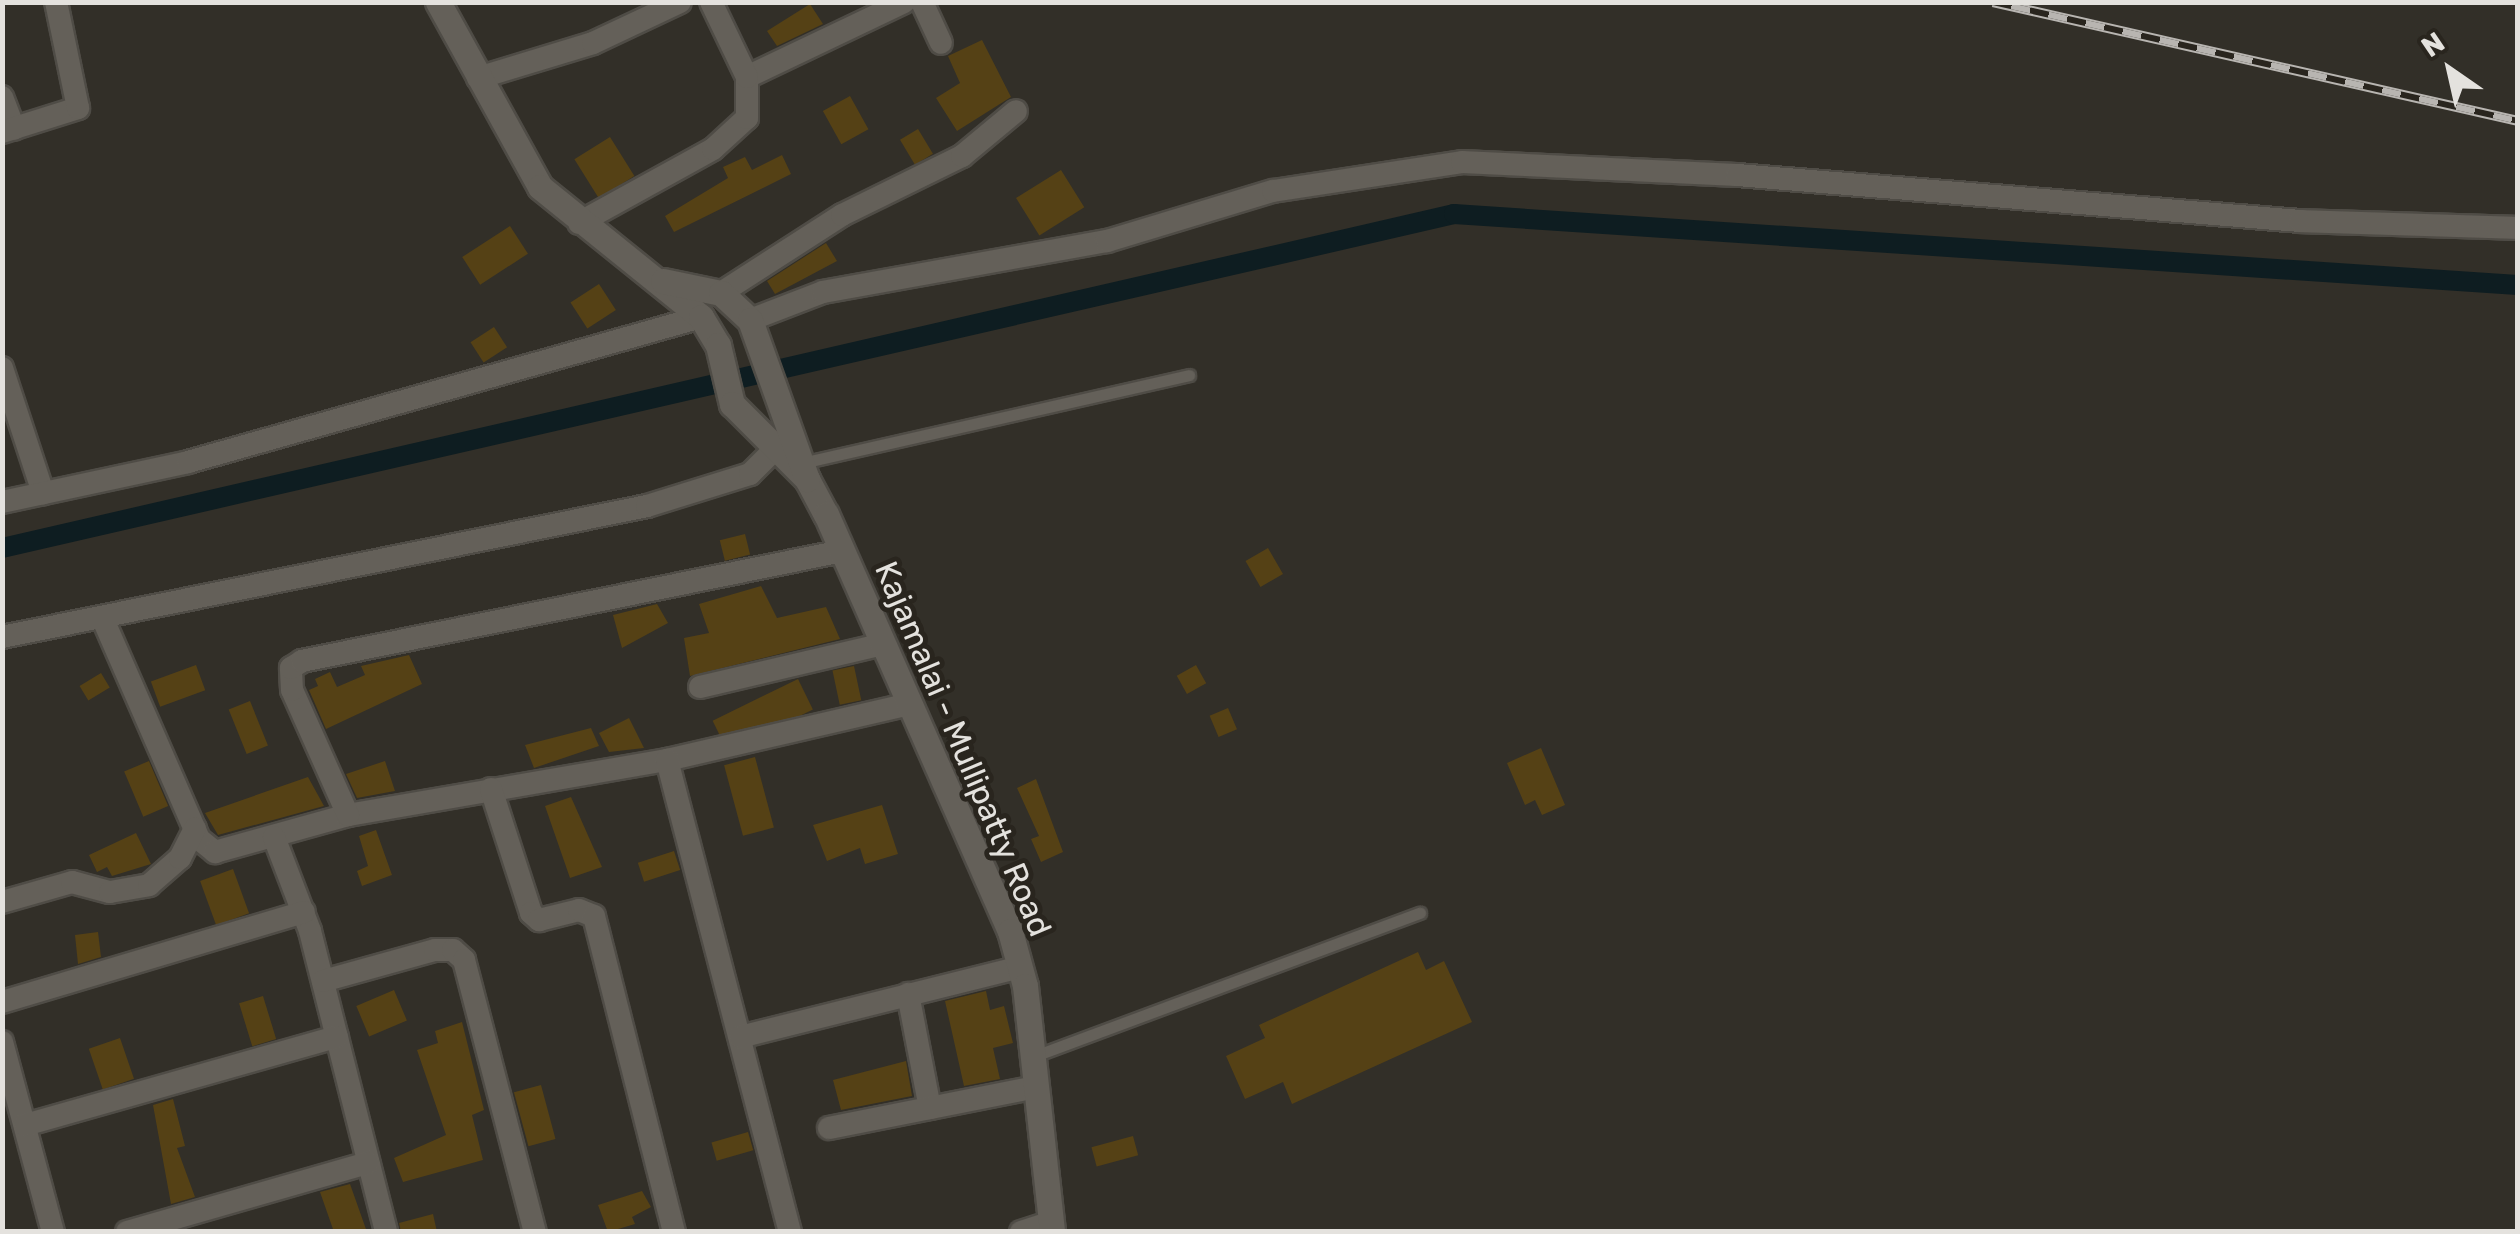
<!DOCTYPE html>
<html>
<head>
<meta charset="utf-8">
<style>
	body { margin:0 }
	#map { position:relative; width:2520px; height:1234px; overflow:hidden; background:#322f28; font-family:Rubik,sans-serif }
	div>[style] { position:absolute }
	.canal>* { height:20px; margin:-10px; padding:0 10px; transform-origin:10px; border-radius:10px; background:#0e1d21 }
	.building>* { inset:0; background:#554115; transform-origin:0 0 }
	.roads { filter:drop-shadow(2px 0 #4f4c46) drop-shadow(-2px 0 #4f4c46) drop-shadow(0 2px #4f4c46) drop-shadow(0 -2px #4f4c46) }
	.service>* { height:11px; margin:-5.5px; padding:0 5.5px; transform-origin:5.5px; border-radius:5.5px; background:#646059 }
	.minor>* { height:22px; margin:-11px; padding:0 11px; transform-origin:11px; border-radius:11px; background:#646059 }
	.secondary>* { height:25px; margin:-12.5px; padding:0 12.5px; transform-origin:12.5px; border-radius:12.5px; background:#646059 }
	.rail>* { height:10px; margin-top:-5px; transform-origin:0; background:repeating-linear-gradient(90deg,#29251e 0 19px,#b8b5b1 0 38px); box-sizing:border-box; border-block:2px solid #b8b5b1 }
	span { translate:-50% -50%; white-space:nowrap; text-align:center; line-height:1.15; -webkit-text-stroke:10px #29251e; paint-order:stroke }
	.street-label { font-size:32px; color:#e4e2de }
	.frame { position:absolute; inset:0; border:5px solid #e4e2de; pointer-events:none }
	.north { position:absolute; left:2400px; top:20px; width:100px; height:100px; -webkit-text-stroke:8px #29251e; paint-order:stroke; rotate:326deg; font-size:28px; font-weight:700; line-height:40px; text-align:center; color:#e4e2de }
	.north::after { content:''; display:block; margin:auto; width:35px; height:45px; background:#e4e2de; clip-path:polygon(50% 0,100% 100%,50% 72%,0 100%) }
</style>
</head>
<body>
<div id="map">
	<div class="canal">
		<i style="left:2px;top:548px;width:1490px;rotate:-12.95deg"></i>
		<i style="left:1454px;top:214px;width:1066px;rotate:3.82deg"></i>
	</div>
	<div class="building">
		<i style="clip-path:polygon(810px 4px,823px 24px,777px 46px,767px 31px)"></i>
		<i style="clip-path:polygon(982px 40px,1011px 97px,957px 131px,936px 98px,960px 83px,948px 56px)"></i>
		<i style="left:850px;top:96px;width:38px;height:31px;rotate:61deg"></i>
		<i style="left:918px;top:129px;width:29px;height:21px;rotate:59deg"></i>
		<i style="left:610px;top:137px;width:46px;height:42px;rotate:58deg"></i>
		<i style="clip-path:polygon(782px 155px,791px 174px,674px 232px,665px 216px,728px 178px,723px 167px,745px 157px,752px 170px)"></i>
		<i style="left:1061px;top:170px;width:44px;height:53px;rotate:58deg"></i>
		<i style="left:510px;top:226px;width:33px;height:57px;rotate:57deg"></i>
		<i style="clip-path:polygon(826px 243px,837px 261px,775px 294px,767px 281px)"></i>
		<i style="left:599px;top:284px;width:31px;height:34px;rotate:57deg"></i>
		<i style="left:494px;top:327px;width:24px;height:28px;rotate:57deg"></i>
		<i style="left:745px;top:534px;width:21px;height:26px;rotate:76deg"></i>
		<i style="left:1268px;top:548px;width:30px;height:26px;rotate:60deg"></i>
		<i style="clip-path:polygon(761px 586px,777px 618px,826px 607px,840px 639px,690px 676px,684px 638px,709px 633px,699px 604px)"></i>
		<i style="clip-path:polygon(657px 604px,668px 623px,622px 648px,613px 615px)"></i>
		<i style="clip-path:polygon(409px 655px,422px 684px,326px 729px,309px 690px,318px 686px,315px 679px,330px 672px,337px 687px,365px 675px,361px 666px)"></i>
		<i style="left:196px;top:665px;width:27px;height:48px;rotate:70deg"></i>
		<i style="left:1196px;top:665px;width:21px;height:22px;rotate:61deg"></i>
		<i style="left:854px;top:666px;width:35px;height:22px;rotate:78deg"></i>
		<i style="left:101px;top:673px;width:17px;height:25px;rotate:59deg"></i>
		<i style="left:798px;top:679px;width:34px;height:95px;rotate:64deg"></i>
		<i style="left:250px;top:701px;width:48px;height:23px;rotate:68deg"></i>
		<i style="left:1228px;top:708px;width:23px;height:20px;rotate:67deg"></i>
		<i style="clip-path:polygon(629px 718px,644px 748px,609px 752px,599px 733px)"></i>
		<i style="clip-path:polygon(591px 728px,599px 746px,534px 768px,525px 745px)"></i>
		<i style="clip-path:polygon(1541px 748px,1565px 805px,1542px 815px,1535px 800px,1525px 805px,1507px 763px)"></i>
		<i style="left:755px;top:757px;width:73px;height:32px;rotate:75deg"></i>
		<i style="left:149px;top:761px;width:49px;height:27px;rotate:67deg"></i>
		<i style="clip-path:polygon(385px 761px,395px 791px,357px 798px,346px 774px)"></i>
		<i style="clip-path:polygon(308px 777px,324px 806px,218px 835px,205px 813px)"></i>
		<i style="clip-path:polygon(1036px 779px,1063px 852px,1041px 862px,1031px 839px,1039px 836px,1017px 788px)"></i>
		<i style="clip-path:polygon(571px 797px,602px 867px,570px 878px,545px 806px)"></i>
		<i style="clip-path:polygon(882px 805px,898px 854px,865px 864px,860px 848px,827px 861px,813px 825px)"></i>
		<i style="clip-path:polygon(376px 830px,392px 875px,362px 886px,357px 871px,368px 866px,359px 836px)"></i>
		<i style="clip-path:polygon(136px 833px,151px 864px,112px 876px,107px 867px,97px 872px,89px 855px)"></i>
		<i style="left:674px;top:851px;width:20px;height:38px;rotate:72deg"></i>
		<i style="left:233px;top:869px;width:47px;height:35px;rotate:70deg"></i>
		<i style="clip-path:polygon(98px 932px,101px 957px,78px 964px,75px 935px)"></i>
		<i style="clip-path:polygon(1418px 952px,1426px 970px,1444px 961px,1472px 1022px,1292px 1104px,1283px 1082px,1245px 1099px,1226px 1056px,1265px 1038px,1259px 1025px)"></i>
		<i style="left:394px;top:990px;width:33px;height:41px;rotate:67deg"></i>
		<i style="clip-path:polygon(986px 991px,990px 1010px,1004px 1006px,1013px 1043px,993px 1048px,1000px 1079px,964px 1086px,945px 1001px)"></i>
		<i style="left:263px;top:996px;width:45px;height:25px;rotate:73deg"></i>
		<i style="clip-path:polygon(462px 1022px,484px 1110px,472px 1115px,483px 1160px,403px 1182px,394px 1158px,446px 1135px,417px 1050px,438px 1043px,435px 1031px)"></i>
		<i style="left:120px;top:1038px;width:43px;height:33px;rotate:71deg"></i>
		<i style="clip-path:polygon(906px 1061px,912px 1096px,841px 1110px,833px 1080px)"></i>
		<i style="left:541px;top:1085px;width:56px;height:28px;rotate:75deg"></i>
		<i style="clip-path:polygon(173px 1099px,185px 1146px,177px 1148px,195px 1197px,171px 1204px,153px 1105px)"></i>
		<i style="left:748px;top:1132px;width:19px;height:38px;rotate:74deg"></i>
		<i style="left:1133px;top:1136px;width:20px;height:43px;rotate:75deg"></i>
		<i style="clip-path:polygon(350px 1184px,367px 1232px,334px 1232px,320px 1192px)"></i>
		<i style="clip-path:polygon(642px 1191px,651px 1207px,632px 1217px,635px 1224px,608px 1232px,598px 1205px)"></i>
		<i style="clip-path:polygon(433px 1214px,437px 1232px,401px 1232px,399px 1223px)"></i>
	</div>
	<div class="roads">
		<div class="service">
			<i style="left:802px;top:463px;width:397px;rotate:-12.8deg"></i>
			<i style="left:1032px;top:1057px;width:414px;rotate:-20.4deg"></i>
		</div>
		<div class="minor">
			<i style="left:922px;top:2px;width:45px;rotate:65.1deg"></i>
			<i style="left:747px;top:77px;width:174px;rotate:-25.5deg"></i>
			<i style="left:478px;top:78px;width:120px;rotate:-16.9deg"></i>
			<i style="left:593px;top:43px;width:96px;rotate:-25.2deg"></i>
			<i style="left:2px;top:97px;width:34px;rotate:69deg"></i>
			<i style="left:2px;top:132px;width:80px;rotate:-17.5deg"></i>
			<i style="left:78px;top:108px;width:108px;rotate:-101.7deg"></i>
			<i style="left:579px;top:223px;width:153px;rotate:-28.9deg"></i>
			<i style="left:713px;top:149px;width:46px;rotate:-42.4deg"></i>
			<i style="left:747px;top:118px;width:41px;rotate:-90deg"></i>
			<i style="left:747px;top:77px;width:83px;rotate:-115.6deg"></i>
			<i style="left:721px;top:293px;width:144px;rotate:-32.8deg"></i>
			<i style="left:842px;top:215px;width:134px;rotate:-26.2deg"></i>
			<i style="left:962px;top:156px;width:70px;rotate:-39.8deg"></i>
			<i style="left:750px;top:320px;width:78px;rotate:-21deg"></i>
			<i style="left:823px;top:292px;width:289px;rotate:-10.2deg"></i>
			<i style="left:1107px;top:241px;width:173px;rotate:-16.8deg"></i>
			<i style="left:1273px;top:191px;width:191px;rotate:-8.7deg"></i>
			<i style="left:1462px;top:162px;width:275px;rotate:2.7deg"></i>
			<i style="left:1737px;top:175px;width:565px;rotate:4.67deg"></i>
			<i style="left:2300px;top:221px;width:218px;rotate:1.8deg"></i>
			<i style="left:2px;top:368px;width:132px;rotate:71.8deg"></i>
			<i style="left:2px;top:502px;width:190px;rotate:-12.1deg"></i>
			<i style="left:188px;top:462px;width:533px;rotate:-15.78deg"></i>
			<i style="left:102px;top:617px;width:242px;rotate:66.4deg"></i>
			<i style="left:199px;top:839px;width:21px;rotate:39deg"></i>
			<i style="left:215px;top:852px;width:138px;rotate:-15.5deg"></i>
			<i style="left:348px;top:815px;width:324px;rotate:-9.8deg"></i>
			<i style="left:667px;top:760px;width:249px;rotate:-13deg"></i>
			<i style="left:2px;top:637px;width:658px;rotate:-11.48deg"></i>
			<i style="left:647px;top:506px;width:108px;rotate:-17.3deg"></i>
			<i style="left:750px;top:474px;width:33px;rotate:-45deg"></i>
			<i style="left:700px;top:687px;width:189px;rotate:-13.2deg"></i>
			<i style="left:667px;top:760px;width:488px;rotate:75.4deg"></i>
			<i style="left:491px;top:789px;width:130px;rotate:72.1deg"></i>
			<i style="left:531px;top:913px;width:11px;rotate:41deg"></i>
			<i style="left:539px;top:920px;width:41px;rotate:-14deg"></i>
			<i style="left:579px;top:910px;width:16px;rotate:22deg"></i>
			<i style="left:594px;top:916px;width:326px;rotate:75.8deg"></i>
			<i style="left:348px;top:815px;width:137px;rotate:-114.1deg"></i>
			<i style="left:292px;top:690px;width:22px;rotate:-93deg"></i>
			<i style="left:291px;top:668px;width:13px;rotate:-32deg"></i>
			<i style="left:302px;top:661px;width:551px;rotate:-11.51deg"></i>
			<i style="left:274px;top:837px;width:101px;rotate:69deg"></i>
			<i style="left:310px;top:931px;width:310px;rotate:75.8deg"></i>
			<i style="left:2px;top:902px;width:73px;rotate:-15.9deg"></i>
			<i style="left:72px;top:882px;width:39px;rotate:15deg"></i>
			<i style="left:110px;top:892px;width:40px;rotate:-10deg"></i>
			<i style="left:149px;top:885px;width:41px;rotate:-41.1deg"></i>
			<i style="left:180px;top:858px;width:33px;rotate:-63deg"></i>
			<i style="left:323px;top:981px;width:116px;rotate:-15.5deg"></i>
			<i style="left:435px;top:950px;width:18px"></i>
			<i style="left:453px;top:950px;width:15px;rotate:42deg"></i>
			<i style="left:464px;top:960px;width:281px;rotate:75.4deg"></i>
			<i style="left:908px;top:994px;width:116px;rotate:79.1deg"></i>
			<i style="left:2px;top:1002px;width:315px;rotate:-16.6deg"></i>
			<i style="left:740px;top:1037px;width:289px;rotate:-14deg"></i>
			<i style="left:2px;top:1042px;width:197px;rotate:75deg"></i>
			<i style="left:25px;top:1125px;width:324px;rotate:-15.8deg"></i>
			<i style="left:829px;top:1128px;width:211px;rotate:-11.2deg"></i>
			<i style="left:127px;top:1232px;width:251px;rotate:-16deg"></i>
			<i style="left:1021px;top:1232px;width:32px;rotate:-18deg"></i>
		</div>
		<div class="secondary">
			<i style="left:438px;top:2px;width:211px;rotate:61.1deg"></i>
			<i style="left:540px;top:187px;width:207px;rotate:38.9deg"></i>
			<i style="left:701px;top:317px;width:33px;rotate:59deg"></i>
			<i style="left:718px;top:345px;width:61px;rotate:76.7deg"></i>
			<i style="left:732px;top:404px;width:106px;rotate:45deg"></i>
			<i style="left:807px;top:479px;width:40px;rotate:62deg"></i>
			<i style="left:826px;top:514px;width:456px;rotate:66.2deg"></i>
			<i style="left:1010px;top:931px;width:57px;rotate:74.7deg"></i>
			<i style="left:1025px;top:986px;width:247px;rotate:83.7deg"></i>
			<i style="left:663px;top:281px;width:59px;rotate:11.7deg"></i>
			<i style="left:721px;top:293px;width:40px;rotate:43deg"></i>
			<i style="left:750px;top:320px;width:169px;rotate:70.3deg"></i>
		</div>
	</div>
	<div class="rail">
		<i style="left:1993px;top:2px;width:538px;rotate:12.77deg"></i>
	</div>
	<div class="street-label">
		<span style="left:963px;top:749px;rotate:67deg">Kajamalai - Mullipatty Road</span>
	</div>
	<div class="frame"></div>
	<div class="north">N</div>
</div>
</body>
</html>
